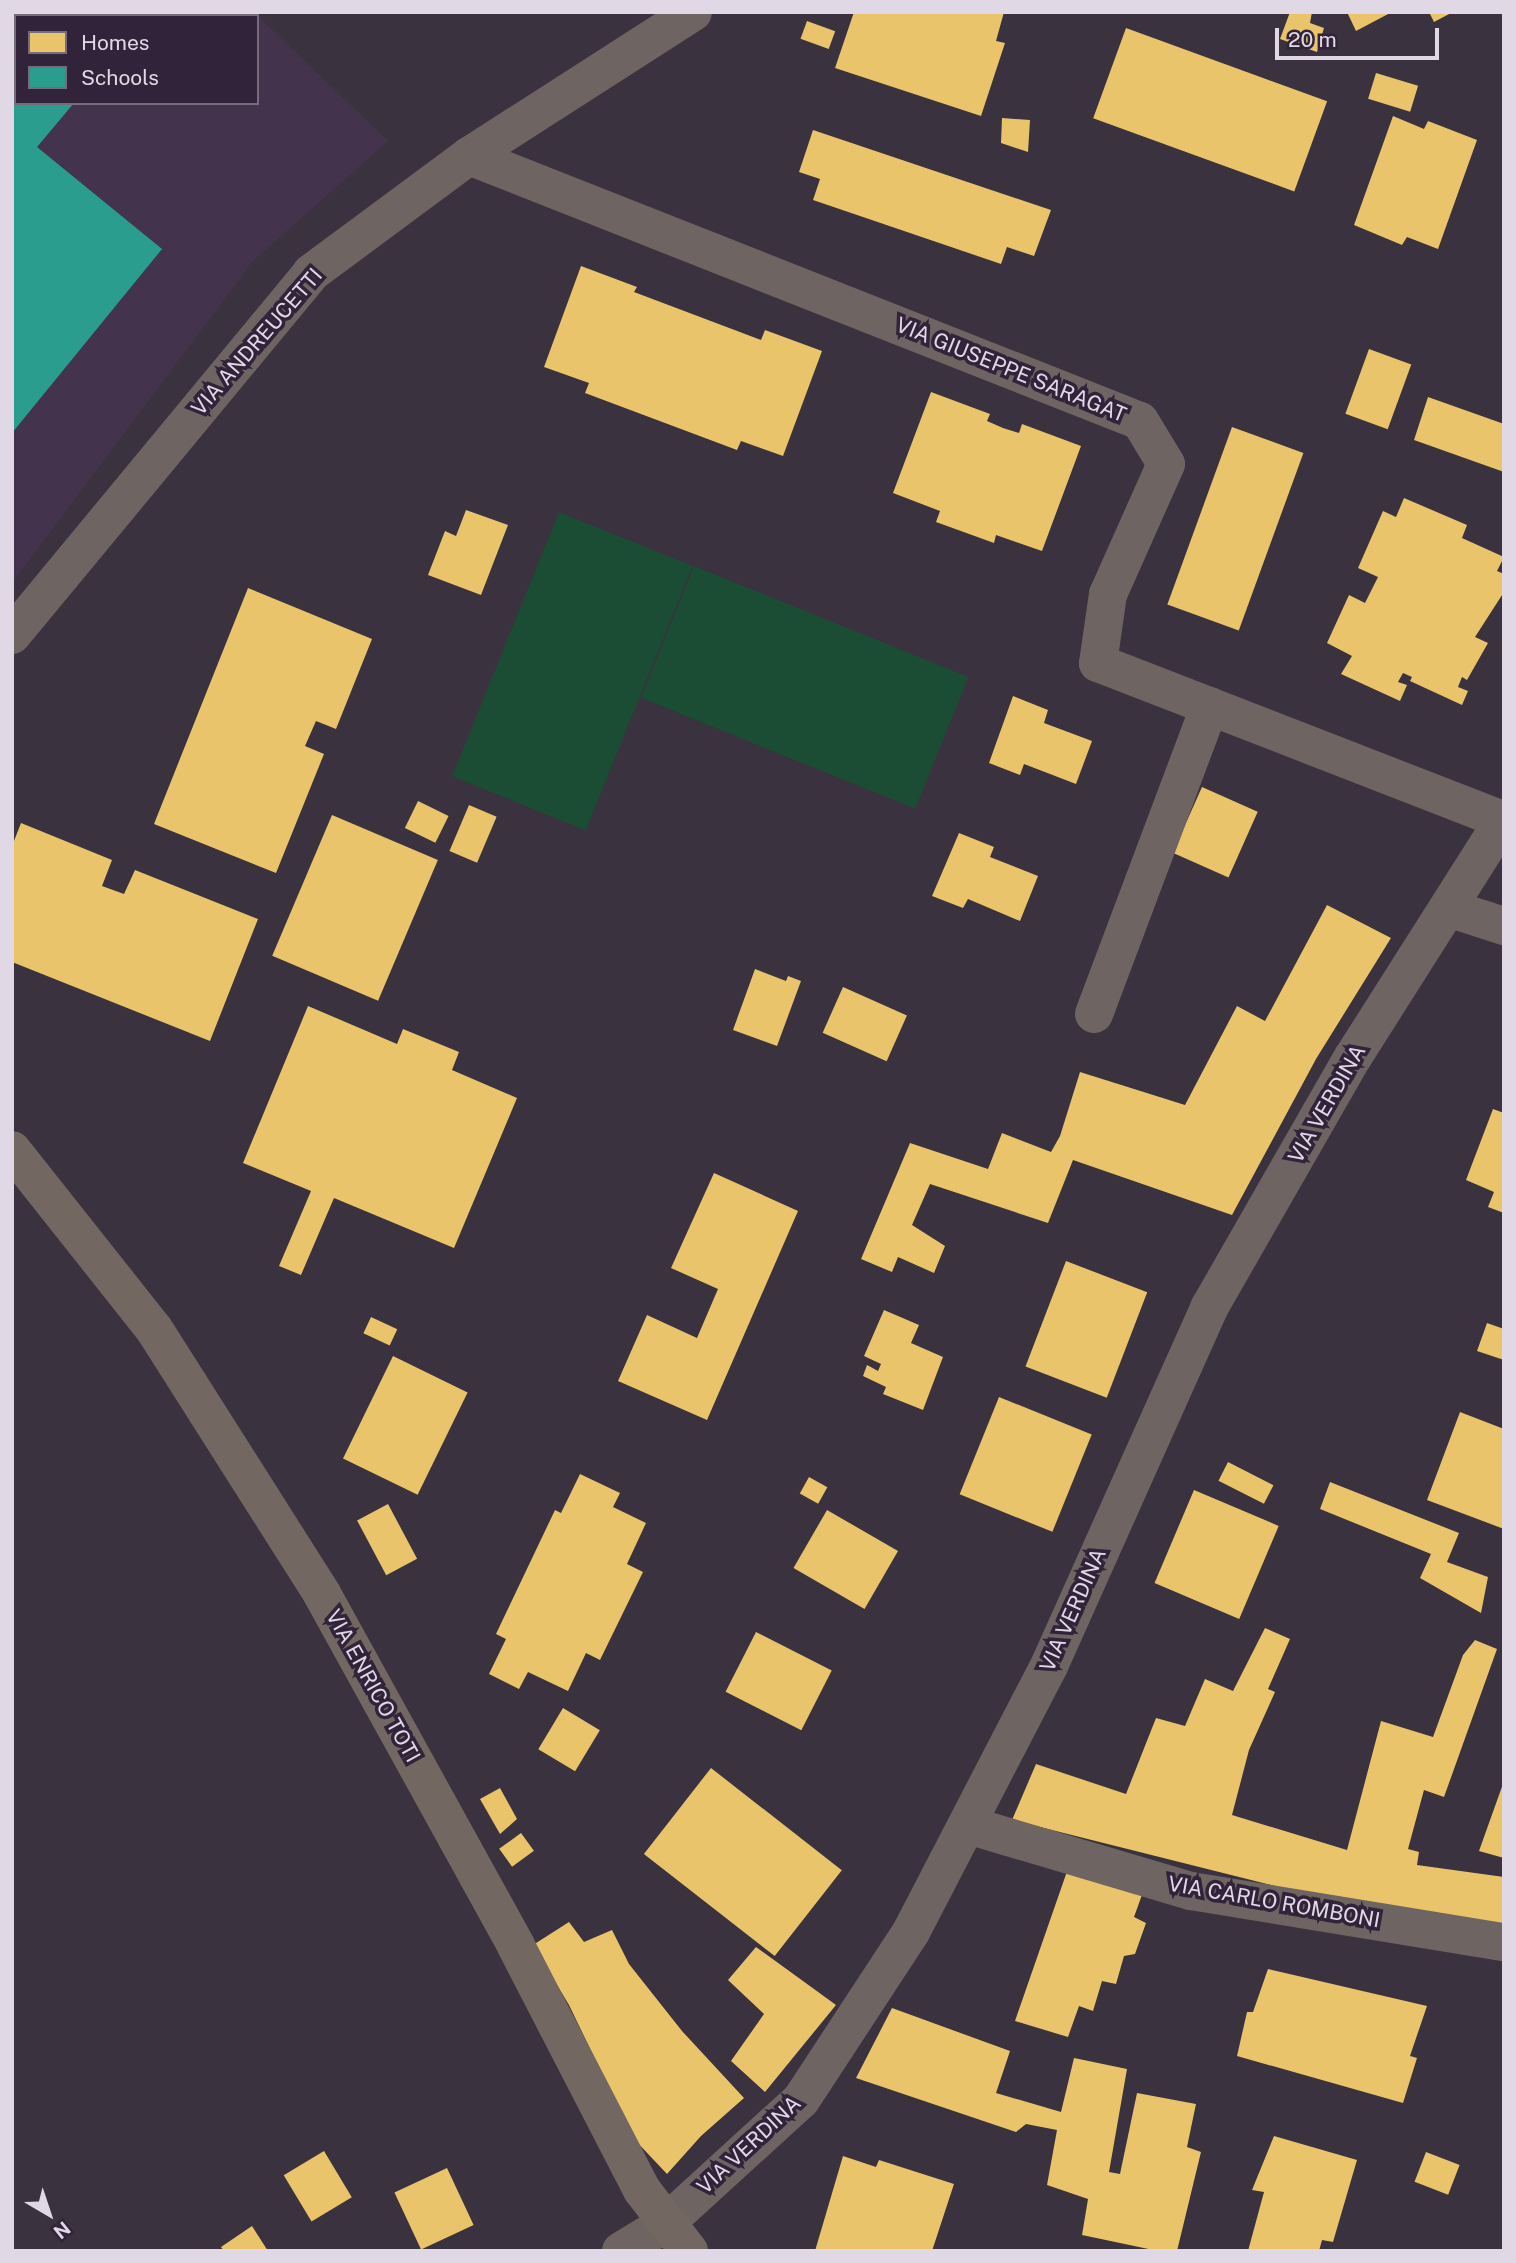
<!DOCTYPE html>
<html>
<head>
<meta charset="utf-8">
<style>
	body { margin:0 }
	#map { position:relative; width:1516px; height:2263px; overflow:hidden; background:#3a323e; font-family:"Public Sans",sans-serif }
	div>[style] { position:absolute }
	.built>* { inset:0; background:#44334d }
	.green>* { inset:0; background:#1b4d35; transform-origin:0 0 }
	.homes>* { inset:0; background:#e9c46a; transform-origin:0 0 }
	.schools>* { inset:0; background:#2a9d8f }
	.street>* { height:38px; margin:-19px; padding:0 19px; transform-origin:19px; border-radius:19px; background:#6e6461 }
	.secondary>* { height:38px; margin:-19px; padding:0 19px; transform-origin:19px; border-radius:19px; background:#736762 }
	span { translate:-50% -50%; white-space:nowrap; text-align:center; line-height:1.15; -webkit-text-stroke:7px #312339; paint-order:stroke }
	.street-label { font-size:21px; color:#e1d8e6 }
	.frame { position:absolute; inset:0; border:14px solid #e1d8e6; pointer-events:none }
	.legend { position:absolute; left:14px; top:14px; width:245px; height:91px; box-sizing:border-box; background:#312339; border:2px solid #776b7e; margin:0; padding:9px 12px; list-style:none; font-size:21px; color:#e1d8e6 }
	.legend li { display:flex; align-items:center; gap:14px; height:35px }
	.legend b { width:35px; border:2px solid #776b7e }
	.north { position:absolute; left:14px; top:2179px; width:70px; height:70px; -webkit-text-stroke:5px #312339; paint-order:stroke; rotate:141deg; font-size:19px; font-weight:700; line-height:28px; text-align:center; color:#e1d8e6 }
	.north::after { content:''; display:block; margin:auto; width:24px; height:32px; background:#e1d8e6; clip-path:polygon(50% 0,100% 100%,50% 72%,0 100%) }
	.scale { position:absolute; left:1275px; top:28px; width:164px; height:32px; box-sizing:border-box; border:4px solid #e1d8e6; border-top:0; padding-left:9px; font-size:21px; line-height:24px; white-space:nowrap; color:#e1d8e6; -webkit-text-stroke:5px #312339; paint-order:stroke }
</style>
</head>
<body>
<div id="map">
	<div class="built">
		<i style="clip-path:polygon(evenodd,12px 12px,254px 12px,388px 141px,252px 262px,12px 583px,12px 12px,16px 16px,257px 16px,257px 103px,16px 103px,16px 16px)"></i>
	</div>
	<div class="green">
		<i style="left:559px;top:512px;width:144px;height:285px;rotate:22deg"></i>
		<i style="left:694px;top:566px;width:296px;height:142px;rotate:22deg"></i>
	</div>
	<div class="homes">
		<i style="clip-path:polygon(854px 12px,1004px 12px,996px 41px,1005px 43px,981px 116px,835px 68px)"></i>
		<i style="clip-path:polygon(1290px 12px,1312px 12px,1310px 23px,1324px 28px,1317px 52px,1280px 39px)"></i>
		<i style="clip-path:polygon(1347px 12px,1392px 12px,1356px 31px)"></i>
		<i style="clip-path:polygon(1429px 12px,1453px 12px,1434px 22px)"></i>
		<i style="left:807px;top:21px;width:30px;height:19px;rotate:20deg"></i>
		<i style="left:1126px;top:28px;width:214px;height:96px;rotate:20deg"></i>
		<i style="left:1376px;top:73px;width:44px;height:27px;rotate:17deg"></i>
		<i style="clip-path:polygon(1393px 116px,1424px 129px,1428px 121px,1477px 140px,1438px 249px,1407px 237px,1402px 245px,1354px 225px)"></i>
		<i style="clip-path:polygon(1002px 118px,1030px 120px,1028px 152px,1001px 143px)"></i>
		<i style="clip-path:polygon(813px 130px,1051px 210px,1034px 256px,1007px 247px,1001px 264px,813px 200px,820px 179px,799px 172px)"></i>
		<i style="clip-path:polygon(581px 266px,637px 287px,634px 292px,761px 340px,765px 330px,822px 351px,783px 456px,741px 441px,737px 450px,585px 393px,589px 383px,544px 367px)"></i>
		<i style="left:1369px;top:349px;width:45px;height:69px;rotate:20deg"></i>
		<i style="clip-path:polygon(931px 392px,990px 414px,987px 421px,1003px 428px,1019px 433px,1022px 424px,1081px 446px,1042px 551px,996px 535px,994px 543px,936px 522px,940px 511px,893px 493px)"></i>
		<i style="clip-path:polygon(1428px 397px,1504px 424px,1504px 472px,1414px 440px)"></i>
		<i style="left:1232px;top:427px;width:76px;height:189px;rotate:20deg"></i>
		<i style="clip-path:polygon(1404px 498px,1467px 525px,1462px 538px,1504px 557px,1497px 571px,1504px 574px,1504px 592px,1475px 637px,1488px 643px,1467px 680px,1462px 677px,1458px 687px,1468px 691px,1462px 705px,1410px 681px,1412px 677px,1403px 673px,1398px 682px,1407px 685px,1400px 701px,1341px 674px,1352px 656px,1327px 643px,1349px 595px,1365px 603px,1378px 577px,1358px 568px,1383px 511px,1396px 517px)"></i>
		<i style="clip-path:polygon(466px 510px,508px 525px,481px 595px,428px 575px,445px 531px,456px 536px)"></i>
		<i style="clip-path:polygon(248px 588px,372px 639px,336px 729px,316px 721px,305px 746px,324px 754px,276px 873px,154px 824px)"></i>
		<i style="clip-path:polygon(1013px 696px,1048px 710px,1044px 723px,1092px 741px,1076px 784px,1024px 764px,1020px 775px,989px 763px)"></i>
		<i style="left:1202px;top:787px;width:61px;height:72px;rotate:24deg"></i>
		<i style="left:418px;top:801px;width:34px;height:30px;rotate:26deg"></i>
		<i style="left:469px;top:805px;width:30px;height:50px;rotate:23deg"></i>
		<i style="left:332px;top:815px;width:115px;height:153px;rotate:23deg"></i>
		<i style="clip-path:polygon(21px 823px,112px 860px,102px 886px,124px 894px,135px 870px,258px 919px,210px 1041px,12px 962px,12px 846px)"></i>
		<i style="clip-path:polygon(959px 833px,994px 847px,990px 857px,1038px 876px,1020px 921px,968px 899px,963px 908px,932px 896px)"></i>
		<i style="clip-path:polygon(1327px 905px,1391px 938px,1316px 1059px,1232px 1215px,1073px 1160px,1048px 1223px,930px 1184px,912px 1225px,945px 1246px,934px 1273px,898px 1257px,892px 1272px,861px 1259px,910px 1143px,988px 1169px,1002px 1133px,1051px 1152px,1060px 1136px,1080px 1072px,1185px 1105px,1237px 1006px,1265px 1021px)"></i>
		<i style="clip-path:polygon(755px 969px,786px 981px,788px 976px,801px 981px,777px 1046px,733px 1030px)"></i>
		<i style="left:843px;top:987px;width:70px;height:50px;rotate:24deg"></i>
		<i style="clip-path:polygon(308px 1006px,397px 1044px,403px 1029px,459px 1052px,452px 1070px,517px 1098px,454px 1248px,334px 1198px,301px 1275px,279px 1266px,311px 1191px,243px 1163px)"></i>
		<i style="clip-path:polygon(1493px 1109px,1504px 1113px,1504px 1213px,1488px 1207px,1494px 1192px,1466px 1180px)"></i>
		<i style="clip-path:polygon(714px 1173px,798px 1211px,707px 1420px,618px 1381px,647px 1315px,697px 1338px,718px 1289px,671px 1268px)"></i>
		<i style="left:1066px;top:1261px;width:87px;height:113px;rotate:21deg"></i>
		<i style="clip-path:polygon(884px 1310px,919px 1325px,911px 1343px,943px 1357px,923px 1410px,883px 1394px,886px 1387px,863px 1376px,867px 1365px,878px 1371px,881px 1364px,864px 1356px)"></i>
		<i style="left:371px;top:1317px;width:29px;height:18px;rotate:25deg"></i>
		<i style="clip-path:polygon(1487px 1323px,1504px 1329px,1504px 1360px,1477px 1351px)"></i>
		<i style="left:393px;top:1356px;width:83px;height:114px;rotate:26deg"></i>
		<i style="left:999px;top:1397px;width:100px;height:105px;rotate:22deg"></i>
		<i style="clip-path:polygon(1460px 1412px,1504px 1429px,1504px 1529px,1427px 1500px)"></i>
		<i style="left:1228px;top:1462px;width:51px;height:21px;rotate:27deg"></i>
		<i style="clip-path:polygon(580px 1474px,620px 1493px,613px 1507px,646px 1523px,627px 1564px,643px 1572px,600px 1660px,586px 1653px,568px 1691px,528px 1672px,519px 1689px,489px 1674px,506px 1639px,496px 1634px,555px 1510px,561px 1513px)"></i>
		<i style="left:809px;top:1477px;width:21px;height:19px;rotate:29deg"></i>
		<i style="clip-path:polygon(1330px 1482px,1459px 1533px,1447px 1562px,1488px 1577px,1481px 1613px,1420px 1578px,1431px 1554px,1320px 1509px)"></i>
		<i style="left:1194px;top:1490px;width:92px;height:101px;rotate:23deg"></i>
		<i style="left:388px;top:1504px;width:62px;height:35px;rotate:62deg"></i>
		<i style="left:827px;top:1510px;width:82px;height:67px;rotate:30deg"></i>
		<i style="clip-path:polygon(1265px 1628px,1290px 1639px,1268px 1689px,1275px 1692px,1249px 1750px,1232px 1815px,1347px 1850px,1381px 1721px,1433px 1737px,1463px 1655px,1475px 1640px,1497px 1649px,1444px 1797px,1424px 1790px,1408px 1849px,1419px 1852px,1417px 1865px,1504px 1877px,1504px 1924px,1331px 1900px,1012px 1820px,1036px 1764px,1126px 1794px,1156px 1718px,1185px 1726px,1205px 1679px,1233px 1691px)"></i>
		<i style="left:756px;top:1632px;width:85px;height:67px;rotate:27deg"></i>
		<i style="left:563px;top:1708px;width:43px;height:48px;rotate:31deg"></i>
		<i style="left:711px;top:1768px;width:166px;height:109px;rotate:38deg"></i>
		<i style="clip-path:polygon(1504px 1781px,1504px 1858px,1479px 1851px)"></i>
		<i style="clip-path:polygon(500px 1788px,517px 1819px,500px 1834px,480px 1799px)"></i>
		<i style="left:521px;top:1833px;width:22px;height:27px;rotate:54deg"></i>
		<i style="clip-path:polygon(1072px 1857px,1147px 1881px,1134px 1917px,1146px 1923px,1135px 1954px,1124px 1956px,1116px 1984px,1102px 1981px,1093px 2011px,1079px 2006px,1068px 2037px,1015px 2021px)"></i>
		<i style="clip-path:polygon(569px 1922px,584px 1942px,612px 1930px,629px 1964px,682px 2031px,744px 2098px,701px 2136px,667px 2174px,633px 2138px,569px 2005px,533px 1945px)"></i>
		<i style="clip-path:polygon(756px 1947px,836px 2005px,765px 2092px,731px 2061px,764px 2014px,728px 1980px)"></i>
		<i style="clip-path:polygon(1268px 1969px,1427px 2006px,1410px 2056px,1417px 2058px,1403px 2103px,1237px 2056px,1247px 2012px,1253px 2012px)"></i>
		<i style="clip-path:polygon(892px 2008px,1010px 2051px,996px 2093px,1061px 2112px,1074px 2058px,1127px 2069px,1109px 2172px,1120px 2174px,1137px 2093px,1196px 2104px,1187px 2147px,1201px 2152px,1177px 2251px,1158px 2251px,1082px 2235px,1088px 2199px,1047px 2185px,1057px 2130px,1026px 2124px,1016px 2132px,856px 2078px)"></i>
		<i style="clip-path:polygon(1274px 2136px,1357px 2160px,1333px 2242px,1322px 2240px,1319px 2251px,1248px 2251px,1264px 2192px,1252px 2190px)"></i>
		<i style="left:324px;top:2151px;width:54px;height:47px;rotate:59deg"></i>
		<i style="left:1426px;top:2152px;width:36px;height:32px;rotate:21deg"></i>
		<i style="clip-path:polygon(843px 2156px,876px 2167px,879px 2160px,954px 2184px,932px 2251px,815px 2251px)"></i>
		<i style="left:447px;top:2168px;width:63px;height:58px;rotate:65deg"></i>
		<i style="clip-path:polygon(252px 2226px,268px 2251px,224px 2251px,221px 2247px)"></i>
	</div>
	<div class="schools">
		<i style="clip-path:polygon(12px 12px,167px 12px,164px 16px,16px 16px,16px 103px,74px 103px,37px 147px,162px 249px,12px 433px)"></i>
	</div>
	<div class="street">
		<i style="left:469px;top:156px;width:721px;rotate:21.55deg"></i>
		<i style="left:1140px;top:421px;width:50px;rotate:58.8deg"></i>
		<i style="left:1166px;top:464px;width:142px;rotate:114deg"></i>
		<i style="left:1108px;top:594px;width:70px;rotate:98.2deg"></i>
		<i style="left:1098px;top:663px;width:434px;rotate:21.2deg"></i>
		<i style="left:12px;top:635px;width:470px;rotate:-50.4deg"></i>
		<i style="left:311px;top:273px;width:197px;rotate:-36.5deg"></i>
		<i style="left:469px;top:156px;width:266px;rotate:-32.7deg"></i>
		<i style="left:1448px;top:908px;width:59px;rotate:17.8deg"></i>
		<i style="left:1094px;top:1014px;width:329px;rotate:-69.4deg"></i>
		<i style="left:968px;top:1825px;width:233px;rotate:16.5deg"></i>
		<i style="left:1191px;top:1891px;width:317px;rotate:9.3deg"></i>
		<i style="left:621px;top:2251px;width:52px;rotate:-31.5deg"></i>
		<i style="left:665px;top:2224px;width:184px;rotate:-42.4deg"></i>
		<i style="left:801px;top:2100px;width:201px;rotate:-56.8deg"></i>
		<i style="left:911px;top:1932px;width:300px;rotate:-62.6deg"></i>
		<i style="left:1049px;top:1666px;width:392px;rotate:-65.9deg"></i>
		<i style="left:1209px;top:1308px;width:289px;rotate:-60.2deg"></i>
		<i style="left:1353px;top:1057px;width:282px;rotate:-57.6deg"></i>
	</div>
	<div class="secondary">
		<i style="left:12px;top:1150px;width:228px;rotate:51.6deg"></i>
		<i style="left:154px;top:1329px;width:314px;rotate:57.6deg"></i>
		<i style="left:322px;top:1594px;width:402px;rotate:61.1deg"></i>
		<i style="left:516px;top:1946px;width:275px;rotate:62.7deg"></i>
		<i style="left:642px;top:2190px;width:77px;rotate:52.4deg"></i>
	</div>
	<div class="street-label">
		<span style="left:257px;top:342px;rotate:-49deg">VIA ANDREUCETTI</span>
		<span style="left:1011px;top:370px;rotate:22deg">VIA GIUSEPPE SARAGAT</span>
		<span style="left:1327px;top:1104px;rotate:-60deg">VIA VERDINA</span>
		<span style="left:1073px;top:1610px;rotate:-66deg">VIA VERDINA</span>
		<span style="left:373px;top:1686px;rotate:61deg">VIA ENRICO TOTI</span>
		<span style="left:1274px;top:1902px;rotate:10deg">VIA CARLO ROMBONI</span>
		<span style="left:749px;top:2145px;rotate:-43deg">VIA VERDINA</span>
	</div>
	<div class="frame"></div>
	<ul class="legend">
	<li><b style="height:19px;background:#e9c46a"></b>Homes</li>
	<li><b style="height:19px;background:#2a9d8f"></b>Schools</li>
	</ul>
	<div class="north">N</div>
	<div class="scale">20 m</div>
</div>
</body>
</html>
